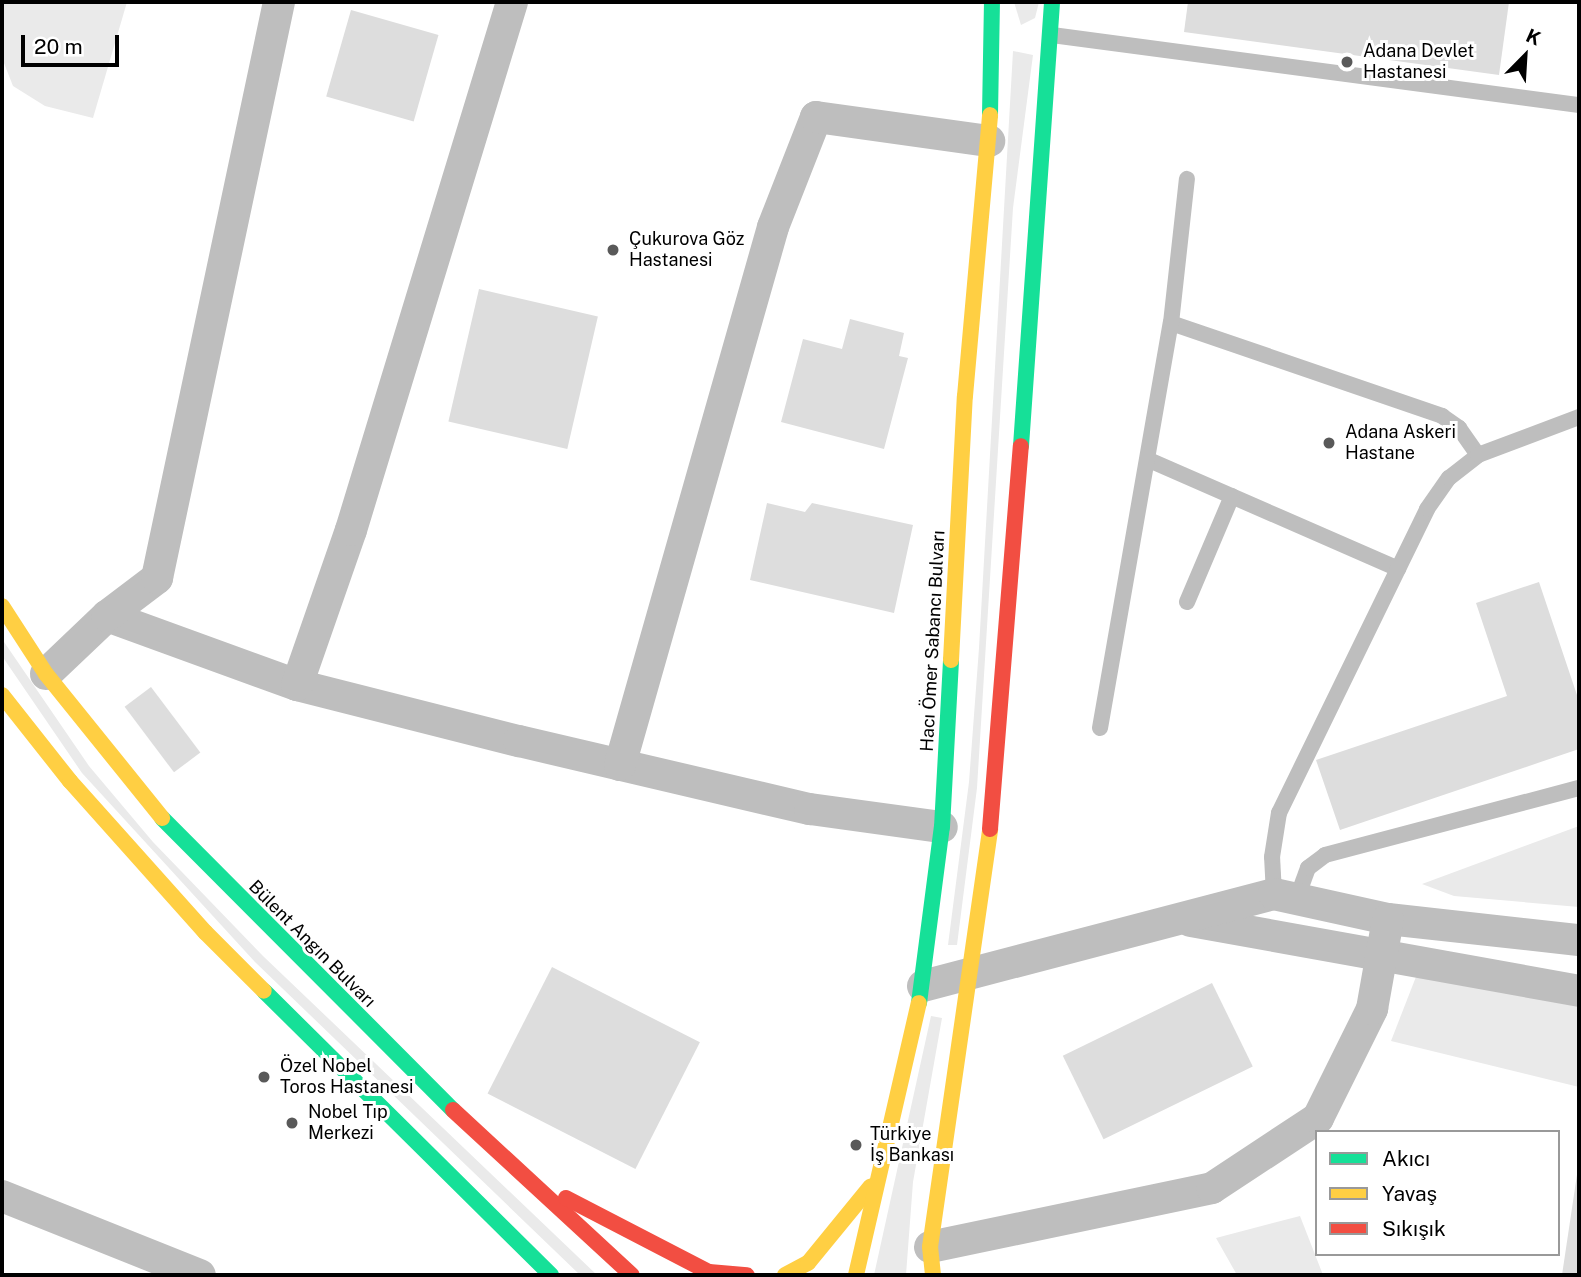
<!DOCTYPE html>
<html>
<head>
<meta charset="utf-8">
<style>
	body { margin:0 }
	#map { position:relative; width:1581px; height:1277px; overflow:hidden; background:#fff; font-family:"Public Sans",sans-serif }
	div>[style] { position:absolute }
	.green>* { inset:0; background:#eaeaea }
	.building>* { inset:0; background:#ddd; transform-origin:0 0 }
	.lane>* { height:16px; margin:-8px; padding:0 8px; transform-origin:8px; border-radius:8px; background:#bebebe }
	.street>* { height:32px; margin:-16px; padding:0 16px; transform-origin:16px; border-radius:16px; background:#bebebe }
	.fast>* { height:16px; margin:-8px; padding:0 8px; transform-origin:8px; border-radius:8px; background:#16e098 }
	.slow>* { height:16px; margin:-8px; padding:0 8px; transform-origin:8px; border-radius:8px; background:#ffcf43 }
	.jam>* { height:16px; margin:-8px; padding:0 8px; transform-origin:8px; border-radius:8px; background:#f24e42 }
	.dots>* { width:19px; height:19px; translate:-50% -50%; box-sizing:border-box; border:4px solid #fff; border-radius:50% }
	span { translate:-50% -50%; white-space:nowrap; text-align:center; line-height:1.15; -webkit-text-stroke:6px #fff; paint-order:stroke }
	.poi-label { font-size:18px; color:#000 }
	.left { translate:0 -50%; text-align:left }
	.street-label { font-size:18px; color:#000 }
	.frame { position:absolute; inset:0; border:4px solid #000; pointer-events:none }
	.legend { position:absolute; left:1315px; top:1130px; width:245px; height:126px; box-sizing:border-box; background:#fff; border:2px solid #999; margin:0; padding:9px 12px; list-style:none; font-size:21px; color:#000 }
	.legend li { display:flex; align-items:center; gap:14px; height:35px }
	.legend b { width:35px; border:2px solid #999 }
	.north { position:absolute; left:1490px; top:21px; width:70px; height:70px; -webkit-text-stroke:5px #fff; paint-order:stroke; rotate:24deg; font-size:19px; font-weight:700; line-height:28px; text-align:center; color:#000 }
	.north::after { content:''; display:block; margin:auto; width:24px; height:32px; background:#000; clip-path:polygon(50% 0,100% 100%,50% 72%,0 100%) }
	.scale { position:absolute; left:21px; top:35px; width:98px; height:32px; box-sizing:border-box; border:4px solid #000; border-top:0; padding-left:9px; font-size:21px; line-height:24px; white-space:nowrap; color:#000; -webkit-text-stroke:5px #fff; paint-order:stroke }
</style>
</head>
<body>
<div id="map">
	<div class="green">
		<i style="clip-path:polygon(2px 2px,127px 2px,93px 118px,45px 106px,13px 86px,2px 58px)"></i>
		<i style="clip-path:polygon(1014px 2px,1039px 2px,1035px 18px,1021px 25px)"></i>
		<i style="clip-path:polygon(1013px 51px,1033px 55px,1013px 208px,977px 788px,957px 945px,948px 945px,969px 782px,979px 648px)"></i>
		<i style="clip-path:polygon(2px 639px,89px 766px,153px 842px,263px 956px,597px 1275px,580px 1275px,255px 962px,82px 773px,2px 656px)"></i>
		<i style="clip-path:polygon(1579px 826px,1579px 907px,1454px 896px,1422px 884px)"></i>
		<i style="clip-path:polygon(1419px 969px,1579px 1004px,1579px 1087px,1391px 1041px)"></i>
		<i style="clip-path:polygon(931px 1016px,942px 1018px,913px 1182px,906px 1275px,874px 1275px)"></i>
		<i style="clip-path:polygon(1300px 1216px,1323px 1275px,1237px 1275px,1216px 1238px)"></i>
	</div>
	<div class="building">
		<i style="clip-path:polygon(1188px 2px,1509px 2px,1499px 75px,1184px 32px)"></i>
		<i style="left:351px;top:10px;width:91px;height:90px;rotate:16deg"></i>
		<i style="left:479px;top:289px;width:122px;height:136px;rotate:13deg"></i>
		<i style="clip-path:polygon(850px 319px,904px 333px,899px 356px,908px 358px,884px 449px,781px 422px,803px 339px,842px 349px)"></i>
		<i style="clip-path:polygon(767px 503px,805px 512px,812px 503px,913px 525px,894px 613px,750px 580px)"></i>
		<i style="clip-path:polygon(1539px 582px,1579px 701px,1579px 749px,1340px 830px,1316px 760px,1507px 696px,1476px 603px)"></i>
		<i style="left:151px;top:687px;width:82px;height:33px;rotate:53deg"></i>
		<i style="left:552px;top:967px;width:166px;height:142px;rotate:27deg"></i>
		<i style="left:1212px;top:983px;width:93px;height:166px;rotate:64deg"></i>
		<i style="clip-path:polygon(1578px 1168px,1579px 1275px,1562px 1275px)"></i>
	</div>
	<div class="lane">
		<i style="left:1052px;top:35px;width:532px;rotate:7.57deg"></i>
		<i style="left:1171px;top:323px;width:287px;rotate:18.9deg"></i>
		<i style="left:1442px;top:416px;width:21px;rotate:35deg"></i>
		<i style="left:1459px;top:428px;width:33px;rotate:55deg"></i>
		<i style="left:1149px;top:460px;width:272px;rotate:23.6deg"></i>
		<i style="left:1187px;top:602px;width:115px;rotate:-67deg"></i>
		<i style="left:1100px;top:728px;width:411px;rotate:-80.1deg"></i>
		<i style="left:1171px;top:323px;width:145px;rotate:-83.7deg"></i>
		<i style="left:1274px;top:894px;width:37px;rotate:-93deg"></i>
		<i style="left:1272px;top:857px;width:45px;rotate:-81deg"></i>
		<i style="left:1279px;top:813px;width:338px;rotate:-64deg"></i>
		<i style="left:1427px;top:509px;width:38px;rotate:-55deg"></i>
		<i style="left:1449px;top:478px;width:37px;rotate:-38deg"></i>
		<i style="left:1478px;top:455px;width:108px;rotate:-20.6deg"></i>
		<i style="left:1297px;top:898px;width:32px;rotate:-70deg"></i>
		<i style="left:1308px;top:868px;width:21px;rotate:-37deg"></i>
		<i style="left:1325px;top:855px;width:263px;rotate:-14.8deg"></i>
	</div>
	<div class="street">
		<i style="left:107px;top:616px;width:202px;rotate:20deg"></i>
		<i style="left:297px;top:685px;width:229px;rotate:14.2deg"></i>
		<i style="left:519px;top:741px;width:299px;rotate:13.2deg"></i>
		<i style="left:810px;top:809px;width:133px;rotate:7.8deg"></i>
		<i style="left:46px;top:674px;width:84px;rotate:-43.6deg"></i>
		<i style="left:107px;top:616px;width:63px;rotate:-37.2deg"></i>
		<i style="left:157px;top:578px;width:589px;rotate:-78.04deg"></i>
		<i style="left:297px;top:685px;width:164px;rotate:-70.8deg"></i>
		<i style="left:351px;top:530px;width:552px;rotate:-73.04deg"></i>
		<i style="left:620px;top:765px;width:559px;rotate:-74.12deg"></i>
		<i style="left:773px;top:227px;width:118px;rotate:-68.6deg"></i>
		<i style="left:816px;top:117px;width:175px;rotate:7.9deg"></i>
		<i style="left:1191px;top:921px;width:394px;rotate:10.2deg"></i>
		<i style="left:923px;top:986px;width:363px;rotate:-14.7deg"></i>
		<i style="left:1274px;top:894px;width:117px;rotate:12.4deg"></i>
		<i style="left:1388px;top:919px;width:192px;rotate:6.3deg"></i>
		<i style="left:2px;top:1196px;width:213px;rotate:21.8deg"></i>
		<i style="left:930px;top:1247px;width:288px;rotate:-11.8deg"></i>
		<i style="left:1212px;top:1188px;width:127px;rotate:-33.4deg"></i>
		<i style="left:1318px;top:1118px;width:122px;rotate:-63.6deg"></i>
		<i style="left:1372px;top:1009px;width:91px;rotate:-79.9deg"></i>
	</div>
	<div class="fast">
		<i style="left:990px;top:115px;width:113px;rotate:-89deg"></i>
		<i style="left:1021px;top:446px;width:445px;rotate:-86deg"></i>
		<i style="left:162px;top:818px;width:412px;rotate:45.1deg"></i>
		<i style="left:264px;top:991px;width:404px;rotate:44.7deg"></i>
		<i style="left:919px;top:1003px;width:177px;rotate:-82.6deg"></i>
		<i style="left:942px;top:827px;width:167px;rotate:-86.9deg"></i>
	</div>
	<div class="slow">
		<i style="left:2px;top:606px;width:81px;rotate:57.1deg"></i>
		<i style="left:46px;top:674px;width:185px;rotate:51.1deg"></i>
		<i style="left:951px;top:660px;width:264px;rotate:-87deg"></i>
		<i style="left:965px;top:396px;width:282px;rotate:-84.9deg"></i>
		<i style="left:2px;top:695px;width:110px;rotate:51.7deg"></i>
		<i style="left:70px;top:781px;width:203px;rotate:48.2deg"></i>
		<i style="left:205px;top:932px;width:83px;rotate:45deg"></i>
		<i style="left:785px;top:1275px;width:26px;rotate:-28deg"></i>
		<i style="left:808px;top:1263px;width:99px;rotate:-50.7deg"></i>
		<i style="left:856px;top:1275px;width:279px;rotate:-77deg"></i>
		<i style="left:933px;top:1275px;width:28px;rotate:-96deg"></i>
		<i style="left:930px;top:1247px;width:422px;rotate:-81.8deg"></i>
	</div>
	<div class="jam">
		<i style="left:990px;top:829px;width:384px;rotate:-85.4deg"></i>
		<i style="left:453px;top:1110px;width:243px;rotate:42.7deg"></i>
		<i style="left:566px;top:1198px;width:161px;rotate:27.4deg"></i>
		<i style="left:709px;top:1272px;width:38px;rotate:5deg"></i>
	</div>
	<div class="dots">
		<i style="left:1347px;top:62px;background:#595959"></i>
		<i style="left:613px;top:250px;background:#595959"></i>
		<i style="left:1329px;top:443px;background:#595959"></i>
		<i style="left:264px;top:1077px;background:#595959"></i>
		<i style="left:292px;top:1123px;background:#595959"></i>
		<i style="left:856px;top:1145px;background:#595959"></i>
	</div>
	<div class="poi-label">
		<span class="left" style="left:1363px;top:62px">Adana Devlet<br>Hastanesi</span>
		<span class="left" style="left:629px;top:250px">Çukurova Göz<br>Hastanesi</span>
		<span class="left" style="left:1345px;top:443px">Adana Askeri<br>Hastane</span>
		<span class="left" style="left:280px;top:1077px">Özel Nobel<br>Toros Hastanesi</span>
		<span class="left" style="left:308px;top:1123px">Nobel Tıp<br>Merkezi</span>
		<span class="left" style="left:870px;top:1145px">Türkiye<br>İş Bankası</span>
	</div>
	<div class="street-label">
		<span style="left:933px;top:641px;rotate:-87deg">Hacı Ömer Sabancı Bulvarı</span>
		<span style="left:312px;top:944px;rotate:45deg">Bülent Angın Bulvarı</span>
	</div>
	<div class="frame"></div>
	<ul class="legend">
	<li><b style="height:9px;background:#16e098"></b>Akıcı</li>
	<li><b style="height:9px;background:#ffcf43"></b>Yavaş</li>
	<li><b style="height:9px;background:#f24e42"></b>Sıkışık</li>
	</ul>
	<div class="north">K</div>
	<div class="scale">20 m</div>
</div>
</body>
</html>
